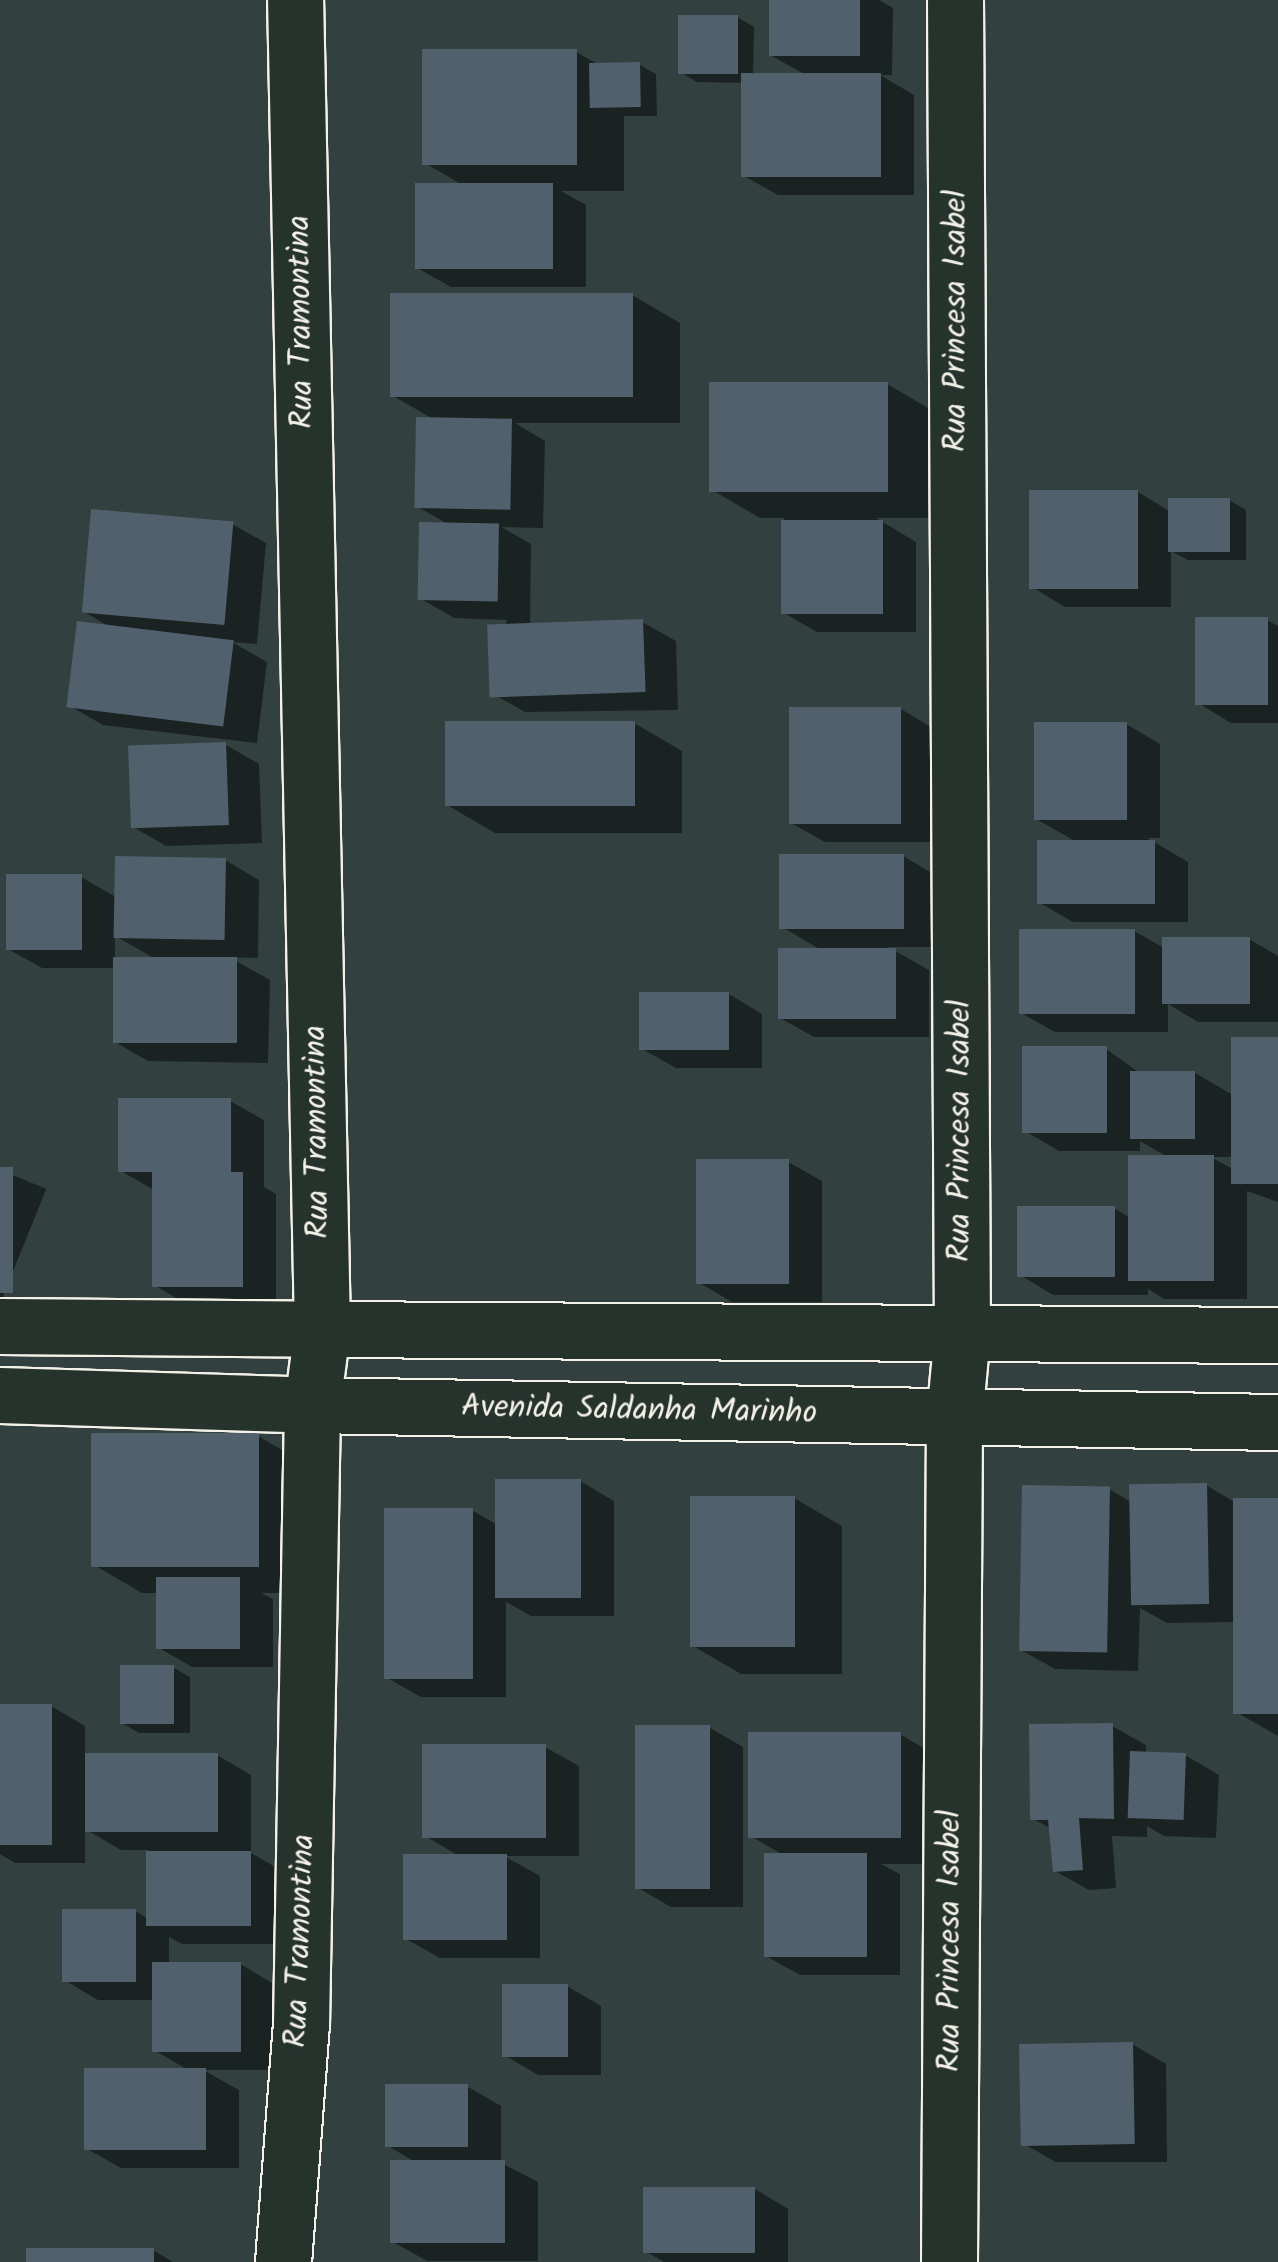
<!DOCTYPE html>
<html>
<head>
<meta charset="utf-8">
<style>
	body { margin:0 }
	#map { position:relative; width:1278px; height:2262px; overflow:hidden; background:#334040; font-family:Kalam,sans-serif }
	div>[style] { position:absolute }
	.shadow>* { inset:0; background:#0007; transform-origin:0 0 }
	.building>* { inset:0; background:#50606c; transform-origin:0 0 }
	.roads { filter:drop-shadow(2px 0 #f4f1e8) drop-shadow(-2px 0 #f4f1e8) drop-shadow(0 2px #f4f1e8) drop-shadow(0 -2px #f4f1e8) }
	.street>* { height:55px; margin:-27.5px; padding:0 27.5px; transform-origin:27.5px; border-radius:27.5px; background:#26332d }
	.secondary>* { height:55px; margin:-27.5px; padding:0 27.5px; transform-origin:27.5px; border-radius:27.5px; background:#26332d }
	span { translate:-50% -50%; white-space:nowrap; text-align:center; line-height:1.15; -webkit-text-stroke:9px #26332d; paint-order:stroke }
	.street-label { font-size:32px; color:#f4f1e8 }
</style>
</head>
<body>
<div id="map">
	<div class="shadow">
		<i style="clip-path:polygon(771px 0,879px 0,893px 8px,892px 75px,880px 75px,914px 95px,914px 195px,778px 195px,744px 176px,744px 83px,697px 82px,680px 72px,737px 17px,754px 27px,753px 75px,806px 75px,770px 55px)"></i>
		<i style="clip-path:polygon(576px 52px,601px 66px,640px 65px,656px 74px,657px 116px,624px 116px,624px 191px,561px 191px,586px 205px,586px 287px,451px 287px,417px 268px,464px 186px,425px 163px)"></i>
		<i style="clip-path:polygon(632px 295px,680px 323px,680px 423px,515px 423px,545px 441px,543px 528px,501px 527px,531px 544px,530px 624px,642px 622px,676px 641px,678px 710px,525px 712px,491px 693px,507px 620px,454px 618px,421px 599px,448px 524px,416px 506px,435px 420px,393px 396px)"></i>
		<i style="clip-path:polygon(887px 384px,935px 412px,935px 518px,876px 518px,916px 542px,916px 632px,817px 632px,784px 613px,784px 518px,760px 518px,712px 490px)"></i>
		<i style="clip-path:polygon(1138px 492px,1171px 512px,1229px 500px,1246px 510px,1246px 560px,1188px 560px,1171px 551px,1171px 607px,1065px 607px,1032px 587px)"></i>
		<i style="clip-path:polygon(232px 524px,266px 543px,257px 644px,232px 642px,267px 662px,257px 743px,103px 725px,70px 706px,112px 628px,84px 612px)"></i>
		<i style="clip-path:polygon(1267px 620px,1278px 626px,1278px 723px,1231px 723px,1198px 703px)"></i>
		<i style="clip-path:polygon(901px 709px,934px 729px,934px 842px,825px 842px,791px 823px)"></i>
		<i style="clip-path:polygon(634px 723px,682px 751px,682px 833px,495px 833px,447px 805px)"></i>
		<i style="clip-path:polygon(1126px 724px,1160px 744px,1160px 838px,1147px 838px,1188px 862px,1188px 922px,1073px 922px,1040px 903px,1077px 842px,1036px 819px)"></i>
		<i style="clip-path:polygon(226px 745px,259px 764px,262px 843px,166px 846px,133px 827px)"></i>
		<i style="clip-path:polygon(903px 856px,937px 876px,937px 947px,888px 947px,929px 970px,929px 1037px,814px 1037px,780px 1018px,823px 951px,782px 927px)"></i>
		<i style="clip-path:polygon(evenodd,225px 860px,259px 880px,258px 958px,229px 957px,270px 980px,268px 1063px,148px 1061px,115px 1042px,115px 968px,42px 968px,8px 949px,81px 877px,116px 897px,225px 860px,115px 936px,119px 938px,157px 960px,115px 960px,115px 936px)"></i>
		<i style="clip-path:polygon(1134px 931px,1164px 948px,1249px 939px,1278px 956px,1278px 1022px,1198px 1022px,1168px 1004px,1168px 1032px,1055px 1032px,1021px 1013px)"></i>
		<i style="clip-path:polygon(729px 994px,762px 1014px,762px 1068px,676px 1068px,642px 1049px)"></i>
		<i style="clip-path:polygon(evenodd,1278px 1040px,1278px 1202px,1247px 1191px,1247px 1299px,1164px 1299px,1148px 1289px,1148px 1295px,1053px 1295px,1020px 1275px,1114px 1208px,1130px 1218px,1169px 1158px,1140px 1141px,1140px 1151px,1059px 1151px,1025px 1131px,1106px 1049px,1140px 1073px,1195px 1073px,1233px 1095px,1278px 1040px,1211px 1157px,1233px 1157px,1233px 1169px,1220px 1162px,1211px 1157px)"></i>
		<i style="clip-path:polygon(230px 1101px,264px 1120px,264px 1187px,276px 1194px,276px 1305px,188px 1305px,154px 1285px,154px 1190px,121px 1171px)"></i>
		<i style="clip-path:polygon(788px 1162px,822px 1181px,822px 1302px,732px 1302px,698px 1282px)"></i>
		<i style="left:0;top:1170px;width:50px;height:140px;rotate:22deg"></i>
		<i style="clip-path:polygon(258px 1436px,306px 1464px,306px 1593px,261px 1593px,273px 1599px,273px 1667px,192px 1667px,159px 1648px,159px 1593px,142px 1593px,94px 1565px)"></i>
		<i style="clip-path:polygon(580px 1481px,614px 1501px,614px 1616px,531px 1616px,506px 1602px,506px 1697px,421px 1697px,387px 1678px,473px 1511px,498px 1525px)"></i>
		<i style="clip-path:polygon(1206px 1485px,1236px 1503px,1278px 1500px,1278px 1736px,1236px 1712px,1236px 1622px,1167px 1623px,1140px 1608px,1138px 1671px,1055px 1669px,1021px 1650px,1109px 1489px,1131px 1502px)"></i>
		<i style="clip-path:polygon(794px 1498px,842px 1526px,842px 1674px,741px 1674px,693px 1646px)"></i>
		<i style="clip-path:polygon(174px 1668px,190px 1677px,190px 1733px,139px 1733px,122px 1723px)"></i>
		<i style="clip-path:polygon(0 1706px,51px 1706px,85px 1726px,85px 1755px,217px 1755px,251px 1775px,251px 1853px,284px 1872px,284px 1944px,182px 1944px,169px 1937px,169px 1964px,240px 1964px,274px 1984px,274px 2070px,203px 2070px,239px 2090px,239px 2168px,121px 2168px,87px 2149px,190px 2071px,154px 2050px,154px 2000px,98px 2000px,64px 1980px,136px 1911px,148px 1919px,148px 1850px,121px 1850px,85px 1829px,85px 1863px,15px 1863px,0 1854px)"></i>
		<i style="clip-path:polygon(1112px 1726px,1146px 1745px,1146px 1754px,1185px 1755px,1219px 1775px,1216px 1838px,1164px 1836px,1147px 1826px,1147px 1837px,1112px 1836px,1116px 1888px,1089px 1890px,1055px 1871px,1052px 1829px,1033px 1819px)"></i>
		<i style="clip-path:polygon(710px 1728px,743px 1747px,743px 1907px,671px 1907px,638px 1888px)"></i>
		<i style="clip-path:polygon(901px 1735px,948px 1762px,948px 1864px,881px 1864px,900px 1874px,900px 1975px,800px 1975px,766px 1956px,783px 1855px,751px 1836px)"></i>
		<i style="clip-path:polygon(545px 1747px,579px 1766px,579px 1856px,504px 1856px,540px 1876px,540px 1958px,440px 1958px,406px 1939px,461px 1857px,425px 1836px)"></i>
		<i style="clip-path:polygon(567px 1986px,601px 2006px,601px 2075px,538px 2075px,504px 2055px)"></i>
		<i style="clip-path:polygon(1132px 2044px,1166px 2064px,1167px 2162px,1056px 2162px,1022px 2143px)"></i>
		<i style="clip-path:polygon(468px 2087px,501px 2106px,501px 2163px,538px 2182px,538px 2261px,427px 2261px,393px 2242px,417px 2163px,388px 2146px)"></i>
		<i style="clip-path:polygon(755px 2189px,788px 2209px,788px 2262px,664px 2262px,645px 2251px)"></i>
		<i style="clip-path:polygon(153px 2250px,173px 2262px,29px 2262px)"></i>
	</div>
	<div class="building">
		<i style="left:769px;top:0;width:91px;height:56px"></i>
		<i style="left:678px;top:15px;width:60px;height:59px"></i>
		<i style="left:422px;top:49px;width:155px;height:116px"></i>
		<i style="left:640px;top:62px;width:45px;height:51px;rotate:89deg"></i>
		<i style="left:741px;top:73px;width:140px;height:104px"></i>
		<i style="left:415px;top:183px;width:138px;height:86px"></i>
		<i style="left:390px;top:293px;width:243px;height:104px"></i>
		<i style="left:709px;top:382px;width:179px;height:110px"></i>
		<i style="left:416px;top:417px;width:96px;height:91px;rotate:1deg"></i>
		<i style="left:1029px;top:490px;width:109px;height:99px"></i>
		<i style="left:1168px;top:498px;width:62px;height:54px"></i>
		<i style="left:91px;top:509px;width:143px;height:104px;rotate:5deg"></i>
		<i style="left:781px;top:520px;width:102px;height:94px"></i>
		<i style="left:419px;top:522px;width:80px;height:78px;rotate:1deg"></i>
		<i style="left:1195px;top:617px;width:73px;height:88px"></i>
		<i style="left:643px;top:619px;width:73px;height:156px;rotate:88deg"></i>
		<i style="left:77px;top:621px;width:158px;height:87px;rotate:7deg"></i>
		<i style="left:789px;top:707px;width:112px;height:117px"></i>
		<i style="left:445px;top:721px;width:190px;height:85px"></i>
		<i style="left:1034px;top:722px;width:93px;height:98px"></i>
		<i style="left:226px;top:742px;width:83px;height:98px;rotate:88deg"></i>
		<i style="left:1037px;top:840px;width:118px;height:64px"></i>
		<i style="left:779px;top:854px;width:125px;height:75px"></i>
		<i style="left:115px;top:856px;width:111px;height:82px;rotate:1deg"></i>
		<i style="left:6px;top:874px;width:76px;height:76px"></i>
		<i style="left:1019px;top:929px;width:116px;height:85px"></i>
		<i style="left:1162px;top:937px;width:88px;height:67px"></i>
		<i style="left:778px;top:948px;width:118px;height:71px"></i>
		<i style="left:113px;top:957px;width:124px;height:86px"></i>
		<i style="left:639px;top:992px;width:90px;height:58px"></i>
		<i style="left:1231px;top:1037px;width:47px;height:147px"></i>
		<i style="left:1022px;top:1046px;width:85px;height:87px"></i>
		<i style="left:1130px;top:1071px;width:65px;height:68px"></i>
		<i style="clip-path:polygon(118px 1098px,231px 1098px,231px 1172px,243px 1172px,243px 1287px,152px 1287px,152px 1172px,118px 1172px)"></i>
		<i style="left:1128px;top:1155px;width:86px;height:126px"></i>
		<i style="left:696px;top:1159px;width:93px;height:125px"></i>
		<i style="left:0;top:1167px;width:13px;height:126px"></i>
		<i style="left:1017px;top:1206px;width:98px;height:71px"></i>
		<i style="left:91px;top:1433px;width:168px;height:134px"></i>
		<i style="left:495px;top:1479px;width:86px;height:119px"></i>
		<i style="left:1207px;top:1483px;width:121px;height:78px;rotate:89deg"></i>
		<i style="left:1022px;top:1485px;width:88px;height:166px;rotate:1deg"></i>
		<i style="left:690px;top:1496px;width:105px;height:151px"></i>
		<i style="left:1233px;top:1498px;width:45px;height:216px"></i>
		<i style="left:384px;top:1508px;width:89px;height:171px"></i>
		<i style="left:156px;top:1577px;width:84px;height:72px"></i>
		<i style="left:120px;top:1665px;width:54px;height:59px"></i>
		<i style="left:0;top:1704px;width:52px;height:141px"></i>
		<i style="clip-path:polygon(1113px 1723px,1114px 1819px,1079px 1818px,1083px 1870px,1053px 1872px,1048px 1820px,1030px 1820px,1029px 1724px)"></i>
		<i style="left:635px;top:1725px;width:75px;height:164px"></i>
		<i style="left:748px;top:1732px;width:153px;height:106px"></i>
		<i style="left:422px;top:1744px;width:124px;height:94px"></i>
		<i style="left:1130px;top:1751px;width:56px;height:67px;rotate:2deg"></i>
		<i style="left:85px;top:1753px;width:133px;height:79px"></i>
		<i style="left:146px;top:1851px;width:105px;height:75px"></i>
		<i style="left:764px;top:1853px;width:103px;height:104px"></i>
		<i style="left:403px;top:1854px;width:104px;height:86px"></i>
		<i style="left:62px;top:1909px;width:74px;height:73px"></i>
		<i style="left:152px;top:1962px;width:89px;height:90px"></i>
		<i style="left:502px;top:1984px;width:66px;height:73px"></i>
		<i style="left:1133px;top:2042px;width:102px;height:114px;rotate:89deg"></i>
		<i style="left:84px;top:2068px;width:122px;height:82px"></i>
		<i style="left:385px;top:2084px;width:83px;height:63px"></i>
		<i style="left:390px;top:2160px;width:115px;height:83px"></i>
		<i style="left:643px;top:2187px;width:112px;height:66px"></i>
		<i style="left:26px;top:2248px;width:128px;height:14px"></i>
	</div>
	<div class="roads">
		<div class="street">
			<i style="left:0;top:1326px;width:322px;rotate:0.5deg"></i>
			<i style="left:0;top:1395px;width:312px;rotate:1.8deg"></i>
			<i style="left:949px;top:2262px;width:844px;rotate:-89.66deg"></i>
			<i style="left:954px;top:1418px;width:84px;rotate:-84.6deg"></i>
			<i style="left:962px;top:1334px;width:1334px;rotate:-90.3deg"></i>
		</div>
		<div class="secondary">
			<i style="left:322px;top:1329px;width:956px;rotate:0.36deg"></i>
			<i style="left:312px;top:1405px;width:966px;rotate:1.01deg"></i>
			<i style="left:283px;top:2262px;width:238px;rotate:-85.7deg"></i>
			<i style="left:301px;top:2025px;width:620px;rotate:-88.98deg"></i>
			<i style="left:312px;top:1405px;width:77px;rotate:-82.5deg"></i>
			<i style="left:322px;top:1329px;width:1329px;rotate:-91.16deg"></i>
		</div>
	</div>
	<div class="street-label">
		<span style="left:957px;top:321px;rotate:-90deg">Rua Princesa Isabel</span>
		<span style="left:302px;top:322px;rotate:-91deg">Rua Tramontina</span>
		<span style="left:961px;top:1131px;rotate:-90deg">Rua Princesa Isabel</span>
		<span style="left:318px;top:1132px;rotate:-91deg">Rua Tramontina</span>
		<span style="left:639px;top:1411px;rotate:1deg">Avenida Saldanha Marinho</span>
		<span style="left:301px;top:1941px;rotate:-88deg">Rua Tramontina</span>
		<span style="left:951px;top:1941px;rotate:-90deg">Rua Princesa Isabel</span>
	</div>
</div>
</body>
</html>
